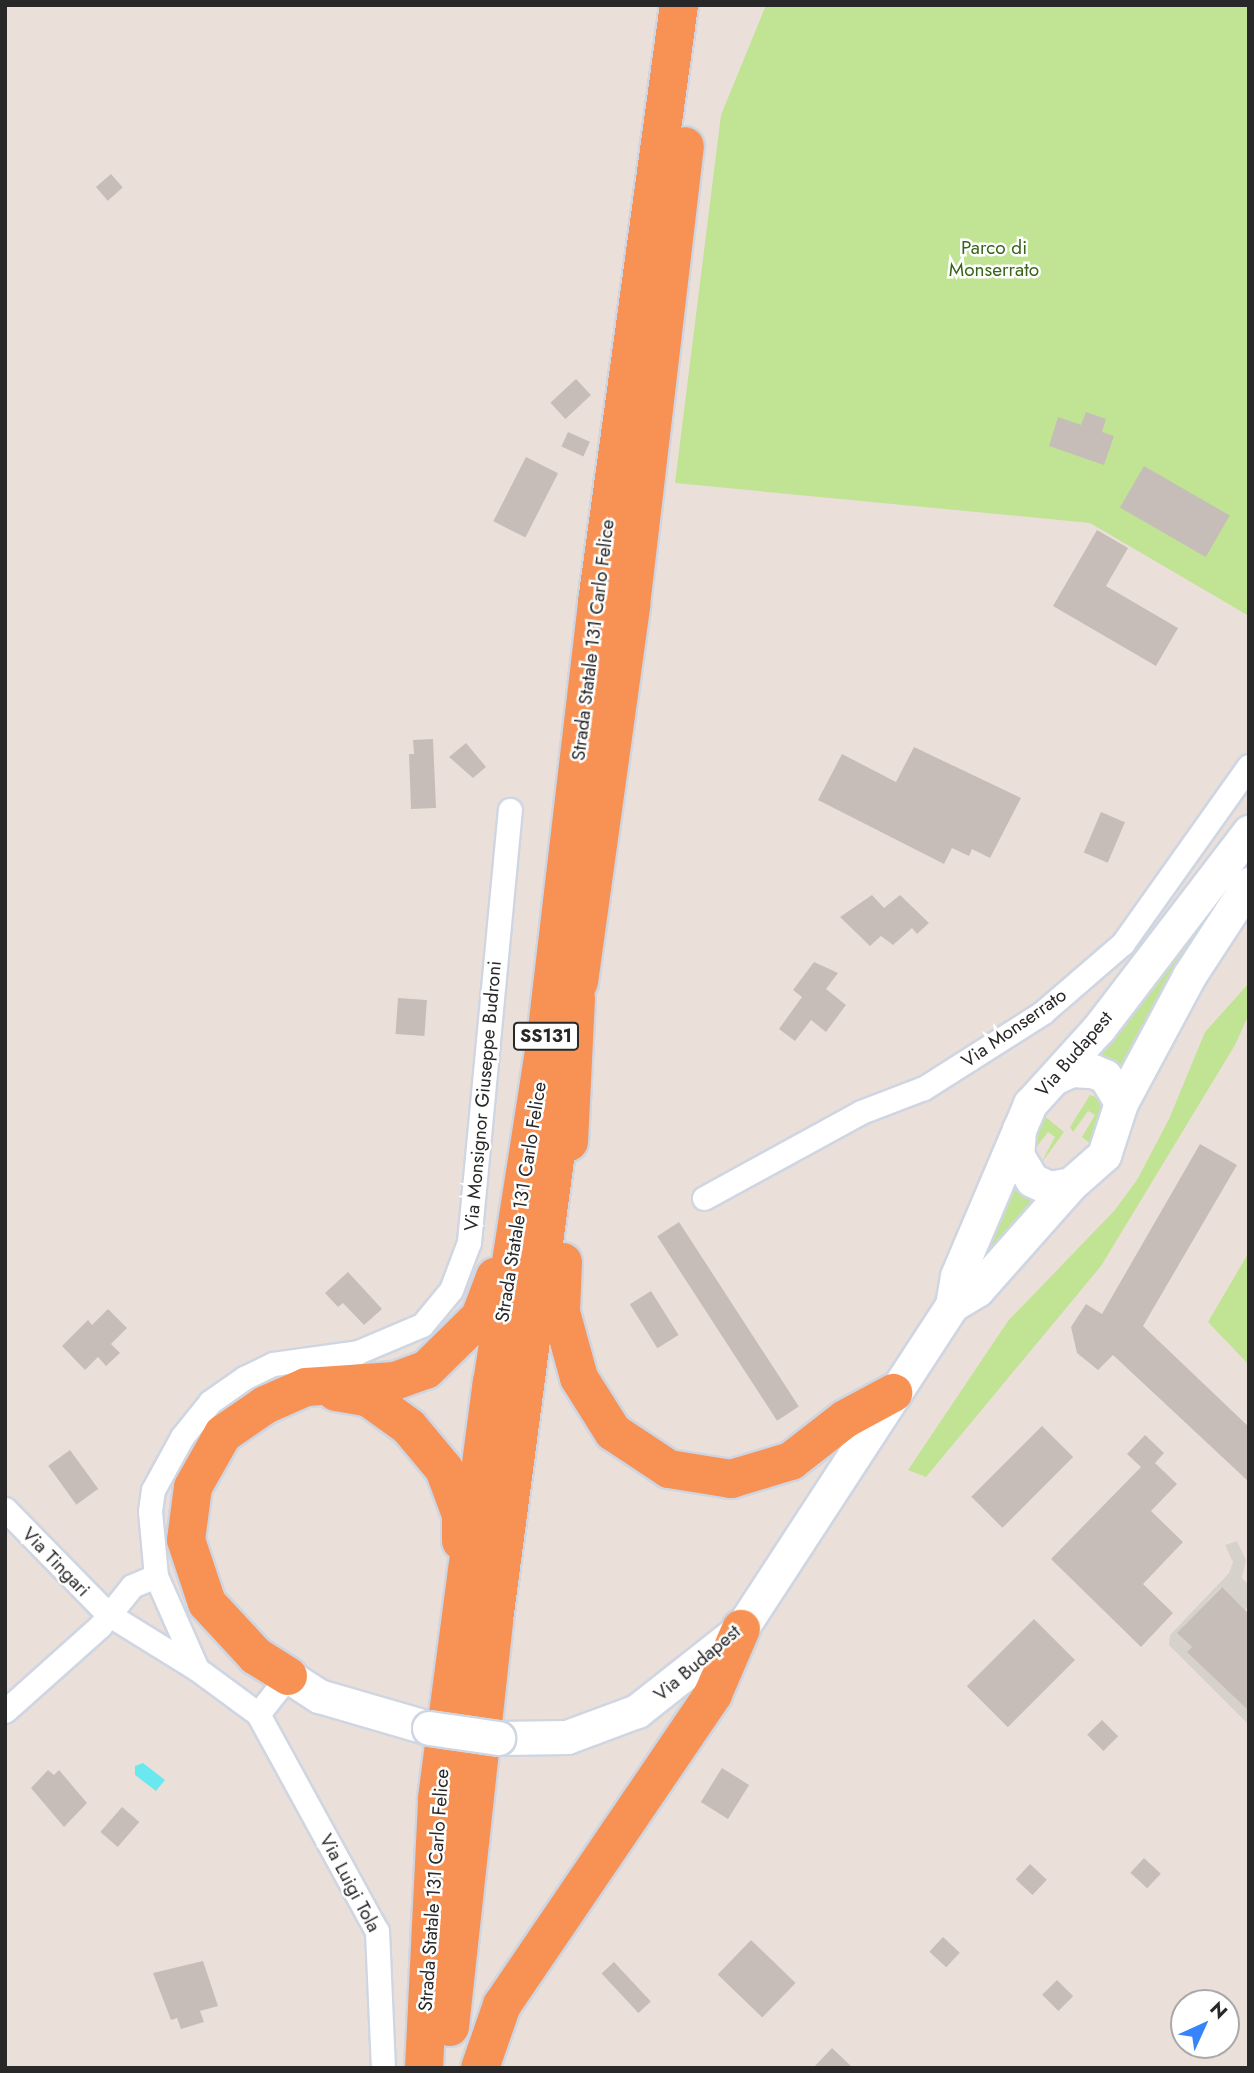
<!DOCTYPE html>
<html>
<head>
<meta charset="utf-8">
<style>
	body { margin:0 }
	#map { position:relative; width:1254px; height:2073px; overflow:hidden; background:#ebe0d9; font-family:Jost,sans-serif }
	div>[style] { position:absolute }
	.green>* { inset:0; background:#c0e394 }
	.plaza>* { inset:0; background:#d7d1cc }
	.water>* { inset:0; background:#6ae8ef }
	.building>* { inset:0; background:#c6bdb9; transform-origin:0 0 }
	.roads { filter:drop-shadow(2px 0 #cfd6e2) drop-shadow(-2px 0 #cfd6e2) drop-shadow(0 2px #cfd6e2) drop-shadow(0 -2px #cfd6e2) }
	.minor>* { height:23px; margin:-11.5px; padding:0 11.5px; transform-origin:11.5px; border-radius:11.5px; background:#fff }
	.secondary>* { height:33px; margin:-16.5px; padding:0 16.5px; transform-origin:16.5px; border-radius:16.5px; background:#fff }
	.trunk>* { height:38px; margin:-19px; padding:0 19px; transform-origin:19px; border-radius:19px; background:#f89254 }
	.bridges { filter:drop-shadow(2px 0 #cfd6e2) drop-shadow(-2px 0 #cfd6e2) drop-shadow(0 2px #cfd6e2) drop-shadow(0 -2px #cfd6e2) }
	.secondary-bridge>* { height:33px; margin:-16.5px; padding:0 16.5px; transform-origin:16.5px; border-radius:16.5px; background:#fff }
	span { translate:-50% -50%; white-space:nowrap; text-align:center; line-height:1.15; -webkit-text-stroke:5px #fff; paint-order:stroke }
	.shield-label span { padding:2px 5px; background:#fff; border:2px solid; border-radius:5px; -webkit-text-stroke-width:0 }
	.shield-label { font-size:18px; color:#282828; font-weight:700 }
	.park-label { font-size:19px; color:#386518 }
	.street-label { font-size:19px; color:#282828 }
	.frame { position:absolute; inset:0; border:7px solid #282828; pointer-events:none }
	.north { position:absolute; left:1170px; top:1989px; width:70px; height:70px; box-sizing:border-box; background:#fff; border:2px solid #a9a9a9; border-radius:50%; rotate:45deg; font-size:19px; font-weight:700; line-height:28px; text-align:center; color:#282828 }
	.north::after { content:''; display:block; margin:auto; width:24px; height:32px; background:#3684fb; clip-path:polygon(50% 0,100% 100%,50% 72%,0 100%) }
</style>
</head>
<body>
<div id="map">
	<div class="green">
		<i style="clip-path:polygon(766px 5px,1249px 5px,1249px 616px,1090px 523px,675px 483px,721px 115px)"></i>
		<i style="clip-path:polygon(1249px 851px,1249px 864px,1184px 957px,1119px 1082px,1086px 1062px)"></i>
		<i style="clip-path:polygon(1249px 983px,1249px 1014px,1235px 1045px,1101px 1266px,926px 1477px,908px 1470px,1008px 1321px,1114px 1211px,1137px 1180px,1169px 1119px,1205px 1032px)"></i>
		<i style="clip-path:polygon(1090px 1095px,1099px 1098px,1103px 1107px,1091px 1144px,1082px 1137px,1095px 1115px,1088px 1111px,1073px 1132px,1070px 1127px)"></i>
		<i style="clip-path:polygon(1043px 1115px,1064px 1132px,1040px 1165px,1055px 1137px,1048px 1132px,1031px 1154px)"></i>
		<i style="clip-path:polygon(1013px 1174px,1049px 1197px,969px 1283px)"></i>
		<i style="clip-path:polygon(1249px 1252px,1249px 1365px,1208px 1322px)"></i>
	</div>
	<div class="plaza">
		<i style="clip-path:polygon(1237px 1541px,1246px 1560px,1242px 1578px,1249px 1585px,1249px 1605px,1245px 1610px,1221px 1587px,1184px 1626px,1184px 1640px,1192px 1647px,1188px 1652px,1249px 1710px,1249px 1725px,1169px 1645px,1170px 1635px,1229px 1573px,1233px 1562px,1225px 1545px)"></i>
	</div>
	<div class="water">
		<i style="clip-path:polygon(143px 1763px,165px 1780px,156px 1791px,135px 1775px,135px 1766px)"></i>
	</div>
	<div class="building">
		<i style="left:111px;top:174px;width:18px;height:20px;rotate:49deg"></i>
		<i style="left:576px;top:379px;width:22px;height:35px;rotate:47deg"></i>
		<i style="clip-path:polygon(1086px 412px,1106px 419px,1102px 432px,1114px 436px,1104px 465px,1049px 446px,1058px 417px,1081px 425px)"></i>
		<i style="left:568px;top:432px;width:24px;height:16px;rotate:24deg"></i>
		<i style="left:526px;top:457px;width:36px;height:72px;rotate:27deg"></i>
		<i style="left:1144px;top:466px;width:99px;height:48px;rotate:30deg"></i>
		<i style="clip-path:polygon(1097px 530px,1128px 548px,1106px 586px,1178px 628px,1156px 666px,1053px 606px)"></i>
		<i style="clip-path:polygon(433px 739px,436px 808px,411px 809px,409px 754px,414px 754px,413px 740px)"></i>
		<i style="clip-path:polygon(466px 743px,486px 767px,473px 778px,449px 757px)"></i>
		<i style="clip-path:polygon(914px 747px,1021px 798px,990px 858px,972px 849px,969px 856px,952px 848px,944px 864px,818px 800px,842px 754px,896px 782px)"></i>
		<i style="left:1101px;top:812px;width:26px;height:44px;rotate:23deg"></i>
		<i style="clip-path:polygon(872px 895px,884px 908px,900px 895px,929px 923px,917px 934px,912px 928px,893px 945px,881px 936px,870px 946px,840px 917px)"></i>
		<i style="clip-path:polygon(814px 962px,838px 973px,826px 989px,846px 1005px,826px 1032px,811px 1020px,795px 1041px,779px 1029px,802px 997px,793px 990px)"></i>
		<i style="left:398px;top:998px;width:29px;height:36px;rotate:4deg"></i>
		<i style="clip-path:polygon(1200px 1144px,1237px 1165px,1143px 1326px,1249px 1427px,1249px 1482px,1113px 1355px,1098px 1370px,1077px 1353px,1071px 1327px,1086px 1304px,1102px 1314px)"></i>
		<i style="left:679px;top:1222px;width:220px;height:26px;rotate:57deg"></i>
		<i style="clip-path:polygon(348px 1272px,382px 1309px,364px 1325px,343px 1303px,338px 1307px,325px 1293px)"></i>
		<i style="left:651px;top:1291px;width:52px;height:25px;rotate:58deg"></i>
		<i style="clip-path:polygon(108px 1309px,127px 1328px,111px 1344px,120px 1353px,106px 1366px,98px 1357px,85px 1370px,62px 1346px,88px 1320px,92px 1325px)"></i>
		<i style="left:1042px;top:1426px;width:44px;height:100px;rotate:45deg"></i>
		<i style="clip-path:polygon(1145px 1435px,1164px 1453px,1155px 1463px,1177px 1484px,1151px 1511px,1183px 1542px,1143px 1584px,1173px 1613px,1141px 1647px,1051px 1559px,1141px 1467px,1127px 1454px)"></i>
		<i style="left:70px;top:1450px;width:48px;height:27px;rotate:54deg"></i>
		<i style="clip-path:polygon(1222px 1587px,1249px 1614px,1249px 1711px,1187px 1652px,1192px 1647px,1177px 1633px)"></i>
		<i style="left:1034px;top:1619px;width:58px;height:95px;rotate:45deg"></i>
		<i style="left:1102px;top:1720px;width:23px;height:21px;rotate:45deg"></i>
		<i style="left:722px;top:1768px;width:32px;height:40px;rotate:32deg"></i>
		<i style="clip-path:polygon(48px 1770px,54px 1775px,59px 1770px,87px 1803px,64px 1827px,31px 1788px)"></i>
		<i style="left:122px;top:1807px;width:23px;height:33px;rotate:41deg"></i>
		<i style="left:1144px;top:1858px;width:23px;height:20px;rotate:43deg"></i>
		<i style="left:1030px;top:1864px;width:23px;height:21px;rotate:43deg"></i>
		<i style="left:943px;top:1937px;width:23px;height:20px;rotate:43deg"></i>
		<i style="left:751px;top:1940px;width:62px;height:48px;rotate:44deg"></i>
		<i style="clip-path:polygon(203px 1961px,218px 2006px,200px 2011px,204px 2022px,181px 2029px,177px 2018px,171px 2020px,153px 1973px)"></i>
		<i style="left:614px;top:1962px;width:54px;height:17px;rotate:47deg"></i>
		<i style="left:1057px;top:1980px;width:23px;height:21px;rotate:45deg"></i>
		<i style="clip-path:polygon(832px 2048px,853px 2068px,813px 2068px)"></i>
	</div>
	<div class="roads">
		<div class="minor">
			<i style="left:704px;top:1198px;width:179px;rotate:-28.7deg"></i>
			<i style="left:861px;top:1112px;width:67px;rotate:-20.9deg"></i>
			<i style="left:924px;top:1088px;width:140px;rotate:-32.4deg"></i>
			<i style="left:1042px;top:1013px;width:107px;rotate:-40.8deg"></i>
			<i style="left:1123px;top:943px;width:217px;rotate:-54.6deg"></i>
			<i style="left:5px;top:1509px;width:147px;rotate:45.6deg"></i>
			<i style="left:108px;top:1614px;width:105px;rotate:31.7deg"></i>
			<i style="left:197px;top:1669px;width:76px;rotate:36.4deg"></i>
			<i style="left:258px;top:1714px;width:247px;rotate:61.3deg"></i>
			<i style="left:377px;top:1931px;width:137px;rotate:87.5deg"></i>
			<i style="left:197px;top:1669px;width:102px;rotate:-113.8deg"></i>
			<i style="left:156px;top:1576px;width:65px;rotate:-95.3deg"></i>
			<i style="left:150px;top:1511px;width:21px;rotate:-82deg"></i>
			<i style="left:153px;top:1490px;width:60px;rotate:-61.3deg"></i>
			<i style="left:182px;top:1437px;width:45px;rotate:-51.3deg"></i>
			<i style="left:210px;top:1402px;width:42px;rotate:-35.2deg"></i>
			<i style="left:244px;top:1378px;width:32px;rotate:-26deg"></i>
			<i style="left:273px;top:1364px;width:86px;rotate:-8deg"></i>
			<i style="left:358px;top:1352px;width:69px;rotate:-22.9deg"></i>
			<i style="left:422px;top:1325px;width:45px;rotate:-50.4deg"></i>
			<i style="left:451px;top:1290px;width:51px;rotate:-69.4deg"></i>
			<i style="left:469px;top:1242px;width:434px;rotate:-84.6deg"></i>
			<i style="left:5px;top:1711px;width:127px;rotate:-41.8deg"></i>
			<i style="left:100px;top:1626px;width:51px;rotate:-51.3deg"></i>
			<i style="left:132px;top:1586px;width:26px;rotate:-23deg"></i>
			<i style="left:258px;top:1714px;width:48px;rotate:-51.7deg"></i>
		</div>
		<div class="secondary">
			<i style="left:1056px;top:1077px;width:17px;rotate:-25deg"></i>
			<i style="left:1071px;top:1070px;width:22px;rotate:3deg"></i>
			<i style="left:1093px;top:1071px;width:13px;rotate:23deg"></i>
			<i style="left:1105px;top:1076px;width:31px;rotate:59deg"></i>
			<i style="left:1019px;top:1129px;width:26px;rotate:94deg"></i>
			<i style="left:1017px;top:1155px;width:29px;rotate:59deg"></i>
			<i style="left:1032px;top:1180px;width:19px;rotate:25deg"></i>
			<i style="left:1049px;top:1188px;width:22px;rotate:-10deg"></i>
			<i style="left:952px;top:1305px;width:29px;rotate:-31deg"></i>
			<i style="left:977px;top:1290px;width:142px;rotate:-48.4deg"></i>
			<i style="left:1071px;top:1184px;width:44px;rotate:-41.3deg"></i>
			<i style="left:1104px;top:1155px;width:55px;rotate:-71.9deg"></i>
			<i style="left:1121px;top:1103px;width:144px;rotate:-61.8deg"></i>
			<i style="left:1189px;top:976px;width:110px;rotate:-56.9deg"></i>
			<i style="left:288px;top:1676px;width:37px;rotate:33deg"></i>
			<i style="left:319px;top:1696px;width:115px;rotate:16.2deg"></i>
			<i style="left:498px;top:1738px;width:69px;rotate:-0.8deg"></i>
			<i style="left:567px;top:1737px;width:75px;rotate:-20.4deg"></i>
			<i style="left:637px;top:1711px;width:132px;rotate:-38.3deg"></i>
			<i style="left:741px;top:1629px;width:387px;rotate:-56.9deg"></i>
			<i style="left:952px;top:1305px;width:29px;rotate:-80deg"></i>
			<i style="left:957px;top:1276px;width:187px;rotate:-67deg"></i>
			<i style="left:1030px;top:1104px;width:103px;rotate:-47.8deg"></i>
			<i style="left:1099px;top:1028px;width:247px;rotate:-52.6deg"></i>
		</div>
		<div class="trunk">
			<i style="left:579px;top:982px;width:381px;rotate:-82.1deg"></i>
			<i style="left:631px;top:605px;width:462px;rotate:-83.3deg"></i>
			<i style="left:569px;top:1142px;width:144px;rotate:-87.2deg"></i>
			<i style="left:563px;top:1262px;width:50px;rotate:92.3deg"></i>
			<i style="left:561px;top:1312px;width:68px;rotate:74.7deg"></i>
			<i style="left:579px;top:1378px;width:64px;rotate:57.8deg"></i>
			<i style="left:613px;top:1432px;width:67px;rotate:33.5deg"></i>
			<i style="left:669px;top:1469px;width:63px;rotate:9.2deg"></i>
			<i style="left:731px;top:1479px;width:63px;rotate:-16.7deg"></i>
			<i style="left:791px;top:1461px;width:68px;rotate:-37.9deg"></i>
			<i style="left:845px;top:1419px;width:55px;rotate:-28.4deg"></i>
			<i style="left:336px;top:1392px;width:34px;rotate:10deg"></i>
			<i style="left:369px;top:1398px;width:49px;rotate:35.9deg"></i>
			<i style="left:409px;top:1427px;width:55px;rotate:50.2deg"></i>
			<i style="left:444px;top:1469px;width:49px;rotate:69.7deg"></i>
			<i style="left:461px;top:1515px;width:26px;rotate:90deg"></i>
			<i style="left:288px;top:1676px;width:38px;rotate:-148deg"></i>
			<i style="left:256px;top:1656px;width:72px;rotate:-132.8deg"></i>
			<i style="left:207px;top:1603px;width:66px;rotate:-108.4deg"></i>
			<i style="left:186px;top:1540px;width:53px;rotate:-82.5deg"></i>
			<i style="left:193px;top:1487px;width:61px;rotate:-60.5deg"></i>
			<i style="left:223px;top:1434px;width:51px;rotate:-34.6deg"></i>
			<i style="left:265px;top:1405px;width:45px;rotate:-23.7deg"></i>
			<i style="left:306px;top:1387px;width:89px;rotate:-3.9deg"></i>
			<i style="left:395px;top:1381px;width:33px;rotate:-20deg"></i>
			<i style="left:426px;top:1370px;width:76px;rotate:-44.5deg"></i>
			<i style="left:480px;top:1317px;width:43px;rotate:-69.4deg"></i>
			<i style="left:450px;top:2027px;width:409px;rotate:-83.8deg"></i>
			<i style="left:494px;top:1620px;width:510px;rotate:-82.46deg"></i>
			<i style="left:424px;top:2068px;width:270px;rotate:-87.2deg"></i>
			<i style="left:437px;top:1798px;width:419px;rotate:-82.5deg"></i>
			<i style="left:492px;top:1383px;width:341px;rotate:-81.1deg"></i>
			<i style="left:545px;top:1046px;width:447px;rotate:-83.3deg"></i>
			<i style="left:597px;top:602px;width:603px;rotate:-82.18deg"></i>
			<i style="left:480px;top:2068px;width:67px;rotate:-70.8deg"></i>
			<i style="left:502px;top:2005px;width:376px;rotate:-55.8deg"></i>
			<i style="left:713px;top:1694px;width:71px;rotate:-66.7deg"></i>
		</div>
	</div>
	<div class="bridges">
		<div class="secondary-bridge">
			<i style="left:429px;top:1728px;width:70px;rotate:8.2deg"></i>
		</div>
	</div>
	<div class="shield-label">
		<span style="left:546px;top:1036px">SS131</span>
	</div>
	<div class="park-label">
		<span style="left:994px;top:259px">Parco di<br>Monserrato</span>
	</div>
	<div class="street-label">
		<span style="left:593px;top:640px;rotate:-83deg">Strada Statale 131 Carlo Felice</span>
		<span style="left:1014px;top:1028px;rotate:-35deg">Via Monserrato</span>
		<span style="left:1074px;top:1054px;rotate:-49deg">Via Budapest</span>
		<span style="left:483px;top:1096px;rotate:-85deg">Via Monsignor Giuseppe Budroni</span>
		<span style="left:521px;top:1202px;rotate:-81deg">Strada Statale 131 Carlo Felice</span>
		<span style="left:56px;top:1562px;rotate:46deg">Via Tingari</span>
		<span style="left:697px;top:1663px;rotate:-40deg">Via Budapest</span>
		<span style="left:350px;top:1883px;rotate:62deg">Via Luigi Tola</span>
		<span style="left:434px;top:1890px;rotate:-86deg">Strada Statale 131 Carlo Felice</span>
	</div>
	<div class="frame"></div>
	<div class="north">N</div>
</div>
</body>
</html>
